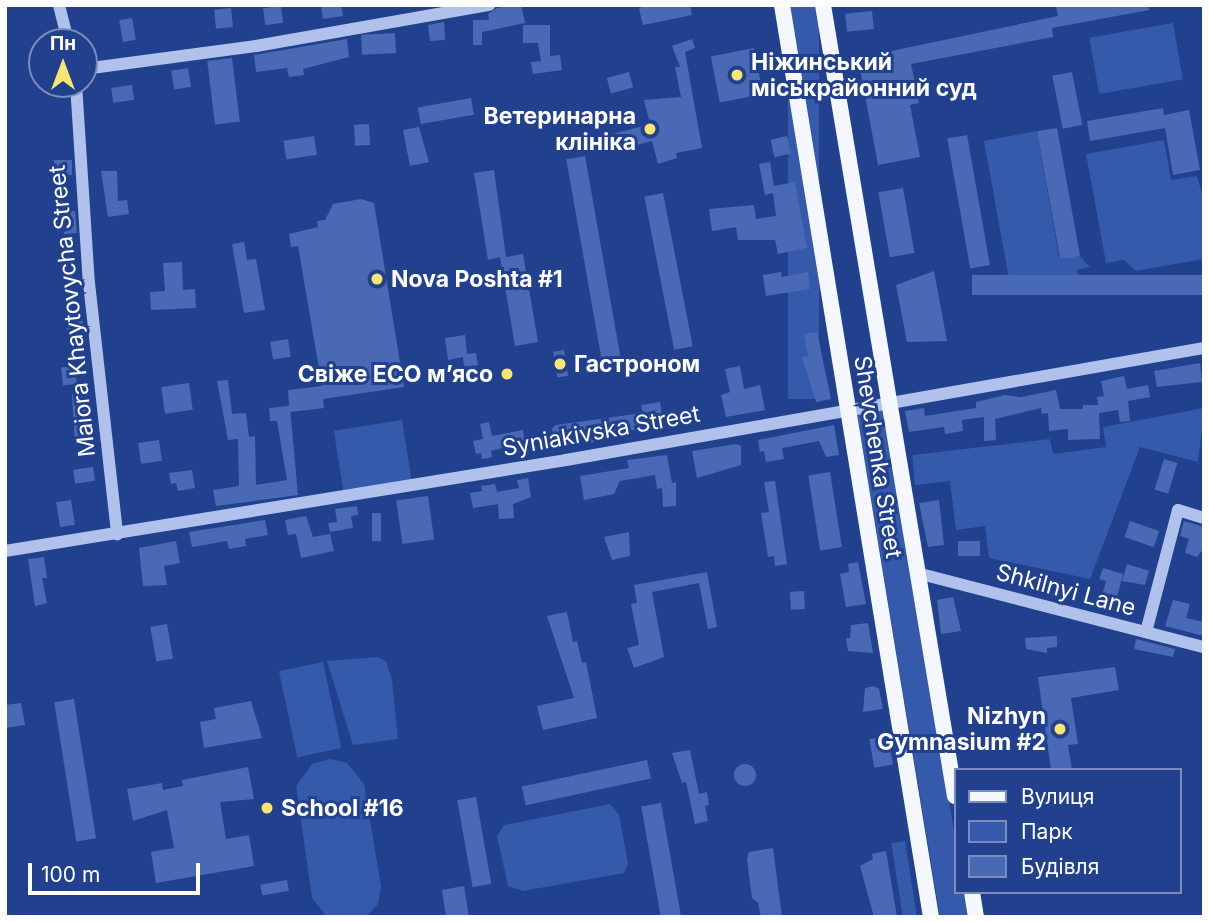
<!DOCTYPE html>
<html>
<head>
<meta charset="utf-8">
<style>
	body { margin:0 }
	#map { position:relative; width:1209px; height:922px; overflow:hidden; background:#21408e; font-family:Inter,sans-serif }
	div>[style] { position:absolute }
	.green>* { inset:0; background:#3559ab; transform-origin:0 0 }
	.building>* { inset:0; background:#4a69b5; transform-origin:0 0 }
	.round { border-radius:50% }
	.minor>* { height:12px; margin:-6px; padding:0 6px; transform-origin:6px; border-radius:6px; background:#b0c2ec }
	.major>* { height:16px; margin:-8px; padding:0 8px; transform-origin:8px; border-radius:8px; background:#f5f7ff }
	.dots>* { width:19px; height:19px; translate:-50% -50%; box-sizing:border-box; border:4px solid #21408e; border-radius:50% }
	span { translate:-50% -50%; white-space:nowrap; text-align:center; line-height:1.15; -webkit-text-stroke:6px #21408e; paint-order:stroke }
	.poi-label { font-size:23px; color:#fff; font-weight:700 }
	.left { translate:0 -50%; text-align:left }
	.right { translate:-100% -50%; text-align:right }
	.street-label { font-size:23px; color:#fff }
	.frame { position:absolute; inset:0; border:7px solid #fff; pointer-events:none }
	.legend { position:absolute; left:954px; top:768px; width:228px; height:126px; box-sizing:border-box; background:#21408e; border:2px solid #7a8cbb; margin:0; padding:9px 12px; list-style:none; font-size:21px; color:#fff }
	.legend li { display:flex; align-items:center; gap:14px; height:35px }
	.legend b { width:35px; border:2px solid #7a8cbb }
	.north { position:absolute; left:28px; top:28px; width:70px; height:70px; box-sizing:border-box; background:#21408e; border:2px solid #7a8cbb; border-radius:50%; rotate:0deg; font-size:19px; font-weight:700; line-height:28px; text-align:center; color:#fff }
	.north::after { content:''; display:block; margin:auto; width:24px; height:32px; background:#f9e671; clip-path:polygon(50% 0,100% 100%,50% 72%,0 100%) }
	.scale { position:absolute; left:28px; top:863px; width:172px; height:32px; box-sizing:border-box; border:4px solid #fff; border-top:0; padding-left:9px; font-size:21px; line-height:24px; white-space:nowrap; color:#fff; -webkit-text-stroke:5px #21408e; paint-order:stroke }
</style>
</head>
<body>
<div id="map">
	<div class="green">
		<i style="left:788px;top:5px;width:31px;height:394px"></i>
		<i style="left:1173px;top:23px;width:57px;height:85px;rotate:80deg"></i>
		<i style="clip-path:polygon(1037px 131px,1059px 257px,1080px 256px,1090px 267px,1077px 270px,1079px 279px,1011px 290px,984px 141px)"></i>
		<i style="clip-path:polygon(1164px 140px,1171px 180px,1197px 176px,1204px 201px,1204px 259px,1136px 271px,1124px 260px,1106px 263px,1086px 154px)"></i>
		<i style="clip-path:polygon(1204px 408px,1198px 462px,1140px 447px,1090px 579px,989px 558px,985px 526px,956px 530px,950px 481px,915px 485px,912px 455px,1050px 439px,1053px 454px,1106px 447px,1103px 427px)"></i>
		<i style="clip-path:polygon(886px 410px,955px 837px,955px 892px,964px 892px,968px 917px,940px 917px,857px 415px)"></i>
		<i style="left:402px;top:420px;width:61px;height:69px;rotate:81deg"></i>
		<i style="clip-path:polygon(378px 657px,386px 661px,392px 680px,398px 739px,353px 745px,327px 661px)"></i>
		<i style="left:323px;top:662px;width:88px;height:45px;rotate:78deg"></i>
		<i style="clip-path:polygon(330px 759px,347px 763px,364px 784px,381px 886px,378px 904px,366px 917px,327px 917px,312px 898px,296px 786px,312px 764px)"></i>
		<i style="clip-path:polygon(610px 804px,619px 815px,628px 864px,624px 873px,523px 891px,508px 886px,497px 836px,504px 825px)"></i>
		<i style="left:905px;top:841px;width:77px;height:14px;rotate:81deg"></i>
	</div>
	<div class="building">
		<i style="clip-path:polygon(321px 5px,341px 5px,343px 16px,323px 19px)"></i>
		<i style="clip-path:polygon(515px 5px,521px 5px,525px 23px,482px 32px,482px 45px,473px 45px,473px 20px,489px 20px,488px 14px,497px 8px)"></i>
		<i style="clip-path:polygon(644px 5px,690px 5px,692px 15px,643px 25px,639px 9px)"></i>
		<i style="clip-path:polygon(1067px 5px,1148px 5px,1149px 10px,1052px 28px,1053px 37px,911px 64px,919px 103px,910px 105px,920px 157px,878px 165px,858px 58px,1058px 16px,1056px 7px)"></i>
		<i style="left:281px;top:6px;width:17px;height:18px;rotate:83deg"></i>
		<i style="left:231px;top:8px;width:19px;height:17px;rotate:84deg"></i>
		<i style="left:872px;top:11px;width:18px;height:27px;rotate:84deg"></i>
		<i style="left:132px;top:18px;width:22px;height:13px;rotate:80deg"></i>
		<i style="clip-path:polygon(444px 22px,445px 40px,430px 41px,428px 25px)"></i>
		<i style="clip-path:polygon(523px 25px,550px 25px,550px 56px,560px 55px,562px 70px,533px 74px,531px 62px,541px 61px,538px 43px,523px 43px)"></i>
		<i style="left:395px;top:33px;width:20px;height:34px;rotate:87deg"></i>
		<i style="clip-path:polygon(347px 39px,349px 57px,303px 69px,304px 75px,289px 77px,287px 68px,256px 72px,254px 55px)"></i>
		<i style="clip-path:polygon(692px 39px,695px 48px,685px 52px,702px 148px,676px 153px,677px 158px,658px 164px,652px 141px,618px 150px,613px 134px,650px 124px,644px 100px,681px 97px,675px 67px,680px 67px,672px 46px)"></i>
		<i style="left:754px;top:48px;width:47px;height:44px;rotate:79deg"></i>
		<i style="left:232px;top:58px;width:64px;height:25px;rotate:83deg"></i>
		<i style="left:188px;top:68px;width:19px;height:17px;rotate:81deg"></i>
		<i style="left:629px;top:72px;width:16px;height:23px;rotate:75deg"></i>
		<i style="left:1072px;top:72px;width:54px;height:20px;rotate:79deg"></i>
		<i style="left:132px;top:85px;width:15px;height:21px;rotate:82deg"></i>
		<i style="left:471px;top:98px;width:17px;height:54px;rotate:80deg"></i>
		<i style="clip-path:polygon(1163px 108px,1164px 115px,1189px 110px,1200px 170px,1173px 175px,1165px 128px,1090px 141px,1087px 121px)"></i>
		<i style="left:369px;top:124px;width:21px;height:15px;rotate:87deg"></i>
		<i style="clip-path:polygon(419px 127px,429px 162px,410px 166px,403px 130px)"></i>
		<i style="clip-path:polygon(1057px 128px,1080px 256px,1069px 258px,1060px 258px,1037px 131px)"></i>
		<i style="left:967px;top:135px;width:132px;height:20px;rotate:80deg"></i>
		<i style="left:314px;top:136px;width:19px;height:31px;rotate:81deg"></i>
		<i style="left:787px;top:136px;width:18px;height:17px;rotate:77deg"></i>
		<i style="left:585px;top:156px;width:203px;height:19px;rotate:80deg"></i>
		<i style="left:54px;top:160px;width:18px;height:15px"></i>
		<i style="clip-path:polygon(770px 162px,774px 186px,795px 182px,807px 248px,778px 254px,775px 240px,738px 240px,736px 227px,712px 231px,709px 209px,754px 205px,756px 219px,776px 216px,773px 193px,765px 195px,759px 164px)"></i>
		<i style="clip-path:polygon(494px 170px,506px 257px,523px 254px,538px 342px,515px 346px,500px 257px,488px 260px,474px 173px)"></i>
		<i style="clip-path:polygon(101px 171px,117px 171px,118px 201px,127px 200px,129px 214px,108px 217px)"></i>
		<i style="left:903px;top:188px;width:66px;height:25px;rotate:80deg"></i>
		<i style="left:663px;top:193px;width:156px;height:19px;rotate:79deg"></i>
		<i style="clip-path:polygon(361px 199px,374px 203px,404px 387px,323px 399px,324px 408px,290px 412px,290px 408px,298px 495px,216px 506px,213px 490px,239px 486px,238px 439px,228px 440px,217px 381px,228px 380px,232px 414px,246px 413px,249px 437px,255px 436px,256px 485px,287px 480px,277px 421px,270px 421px,269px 408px,289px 406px,288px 390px,322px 386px,298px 246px,291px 247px,289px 234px,318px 227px,317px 221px,325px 220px,333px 204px)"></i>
		<i style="clip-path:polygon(64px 211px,75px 211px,77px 233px,64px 234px)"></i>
		<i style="clip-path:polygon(244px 242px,247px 260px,256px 259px,265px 310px,244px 313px,232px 244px)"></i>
		<i style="clip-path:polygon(182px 262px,183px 290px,195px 289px,196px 308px,151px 310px,150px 292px,165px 291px,163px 263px)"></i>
		<i style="clip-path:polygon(934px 271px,947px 341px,907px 342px,896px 285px)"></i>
		<i style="clip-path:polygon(781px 272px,782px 277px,808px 272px,810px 289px,766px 296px,763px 275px)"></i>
		<i style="left:1204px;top:275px;width:20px;height:232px;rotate:90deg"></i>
		<i style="left:83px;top:321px;width:16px;height:16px;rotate:90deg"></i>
		<i style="clip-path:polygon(817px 332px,831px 399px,816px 402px,802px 357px,808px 356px,804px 334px)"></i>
		<i style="clip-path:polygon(465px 335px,467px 354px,476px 353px,478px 365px,464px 367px,463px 357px,448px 360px,445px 338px)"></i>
		<i style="left:288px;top:339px;width:18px;height:18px;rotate:81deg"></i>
		<i style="left:564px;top:350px;width:26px;height:11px;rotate:81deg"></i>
		<i style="clip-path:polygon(1200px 363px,1202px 382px,1157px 387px,1154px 371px)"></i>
		<i style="left:75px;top:366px;width:18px;height:14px;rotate:84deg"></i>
		<i style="clip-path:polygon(740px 366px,744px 389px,760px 385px,765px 410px,726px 417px,721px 395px,730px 392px,725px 369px)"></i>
		<i style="clip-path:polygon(1124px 376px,1127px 389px,1148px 385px,1150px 397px,1128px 401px,1130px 421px,1120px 422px,1118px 410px,1099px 413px,1100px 439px,1068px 440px,1068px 429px,1049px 431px,1048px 413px,1042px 414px,1041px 408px,995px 419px,996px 440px,984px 441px,984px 417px,962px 420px,963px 431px,945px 434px,944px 427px,909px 432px,905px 411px,924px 408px,925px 416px,976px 408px,976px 402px,1005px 395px,1021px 397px,1056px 390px,1060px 409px,1083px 409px,1083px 405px,1098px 405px,1097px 397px,1104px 396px,1101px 381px)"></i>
		<i style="left:189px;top:383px;width:27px;height:28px;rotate:82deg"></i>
		<i style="clip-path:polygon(86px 392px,92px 443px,75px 445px,72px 394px)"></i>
		<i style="clip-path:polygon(660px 402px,664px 430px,625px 430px,626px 436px,584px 444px,582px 433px,554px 440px,552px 429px,556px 425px,643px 413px,641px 405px)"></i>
		<i style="clip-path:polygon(489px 422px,492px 436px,523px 430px,527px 452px,517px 455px,515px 445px,491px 451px,492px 457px,482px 459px,481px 453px,476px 454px,473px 441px,483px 439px,480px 424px)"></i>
		<i style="clip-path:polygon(834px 425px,839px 455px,826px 457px,819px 441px,782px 448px,784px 459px,766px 462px,764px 451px,760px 452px,758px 440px)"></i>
		<i style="left:159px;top:440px;width:21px;height:21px;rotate:82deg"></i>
		<i style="clip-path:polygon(737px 444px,741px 446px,741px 465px,697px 478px,692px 451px)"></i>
		<i style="clip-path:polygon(667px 455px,672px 483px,676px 482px,676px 506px,663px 507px,662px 488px,657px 489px,655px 475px,620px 481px,614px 494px,584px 500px,580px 476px,629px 468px,627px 460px)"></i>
		<i style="left:1164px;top:459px;width:14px;height:32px;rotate:17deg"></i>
		<i style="left:93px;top:467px;width:14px;height:20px;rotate:82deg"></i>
		<i style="clip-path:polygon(192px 470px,195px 488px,178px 491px,176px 483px,171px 484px,169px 473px)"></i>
		<i style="left:830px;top:472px;width:76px;height:22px;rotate:81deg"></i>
		<i style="clip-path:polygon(528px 478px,531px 497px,513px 504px,514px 518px,499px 519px,498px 504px,473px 508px,470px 493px,482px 491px,481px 486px,495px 484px,497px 492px,519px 488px,517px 480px)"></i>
		<i style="clip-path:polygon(775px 481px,787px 564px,775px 566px,774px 556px,768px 557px,761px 513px,769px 512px,764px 482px)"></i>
		<i style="left:428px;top:496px;width:44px;height:32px;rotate:82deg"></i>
		<i style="left:71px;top:500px;width:25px;height:15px;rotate:81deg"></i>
		<i style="clip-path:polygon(939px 500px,944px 545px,928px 547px,919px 503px)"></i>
		<i style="clip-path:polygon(357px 506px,358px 515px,351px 516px,353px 528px,330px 532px,328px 523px,337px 522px,335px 509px)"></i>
		<i style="left:372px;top:513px;width:9px;height:28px"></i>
		<i style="clip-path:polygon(306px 516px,313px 537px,330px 534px,334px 551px,301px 558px,296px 534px,288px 535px,285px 520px)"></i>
		<i style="clip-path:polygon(265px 520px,268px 535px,245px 539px,246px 546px,229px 549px,227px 541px,192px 547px,189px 532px)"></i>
		<i style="left:1130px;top:521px;width:31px;height:17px;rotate:19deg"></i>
		<i style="clip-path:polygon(1184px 521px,1204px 527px,1204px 548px,1197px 557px,1185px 553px,1189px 539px,1180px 536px)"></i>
		<i style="clip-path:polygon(629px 532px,630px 556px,612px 560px,604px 537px)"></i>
		<i style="clip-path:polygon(176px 541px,180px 563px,164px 566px,167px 585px,143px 586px,139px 548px)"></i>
		<i style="left:958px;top:541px;width:22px;height:15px"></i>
		<i style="clip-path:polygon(44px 557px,47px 578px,42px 578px,47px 603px,35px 606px,28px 559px)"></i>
		<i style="clip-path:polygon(858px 562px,866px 604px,846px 607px,840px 574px,849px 572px,848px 564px)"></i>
		<i style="clip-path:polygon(1127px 564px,1149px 571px,1145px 585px,1122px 581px)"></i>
		<i style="clip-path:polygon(1103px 568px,1123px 574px,1113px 612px,1099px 608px,1106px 581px,1099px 579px)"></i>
		<i style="clip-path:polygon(707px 572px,717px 627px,708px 629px,699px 583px,652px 592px,664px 657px,634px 668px,627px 648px,639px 645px,631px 604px,637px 603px,634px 585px)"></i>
		<i style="left:804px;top:591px;width:18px;height:14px;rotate:87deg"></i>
		<i style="clip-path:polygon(953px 597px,961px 631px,941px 634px,937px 600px)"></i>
		<i style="clip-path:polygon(1173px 600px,1190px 604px,1186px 618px,1204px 622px,1204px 636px,1165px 626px)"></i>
		<i style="clip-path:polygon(567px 612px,573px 642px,577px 641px,582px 663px,586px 662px,597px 718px,543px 730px,537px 706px,574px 698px,547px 616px)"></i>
		<i style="clip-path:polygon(868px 623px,873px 653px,848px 651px,846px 638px,850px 638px,851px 625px)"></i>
		<i style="left:167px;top:624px;width:35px;height:17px;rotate:80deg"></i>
		<i style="clip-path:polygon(1057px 636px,1057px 647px,1047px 648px,1047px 653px,1026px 649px,1025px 638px)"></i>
		<i style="clip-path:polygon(1136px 639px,1175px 649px,1173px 657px,1134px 649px)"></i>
		<i style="clip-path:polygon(1115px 667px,1119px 690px,1071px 698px,1078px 744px,1068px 745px,1072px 770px,1051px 770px,1038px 677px)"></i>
		<i style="clip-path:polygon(874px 686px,879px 689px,883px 709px,863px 712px,865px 688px)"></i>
		<i style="left:74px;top:699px;width:141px;height:20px;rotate:81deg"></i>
		<i style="clip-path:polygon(251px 701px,262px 738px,204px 748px,200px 722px,216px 719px,214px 708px)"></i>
		<i style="clip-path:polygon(21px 703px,25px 725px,5px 728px,5px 705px)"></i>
		<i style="left:888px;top:736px;width:29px;height:19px;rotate:80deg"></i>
		<i style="clip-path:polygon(690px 750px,699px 794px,707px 792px,709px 805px,705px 806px,708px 821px,695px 824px,686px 782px,682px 783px,672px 753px)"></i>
		<i style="left:647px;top:760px;width:19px;height:128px;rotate:78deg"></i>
		<i class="round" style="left:734px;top:764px;width:22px;height:22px"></i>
		<i style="clip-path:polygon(248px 767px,254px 799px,220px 802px,226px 839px,249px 835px,254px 866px,156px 883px,151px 852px,174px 848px,167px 810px,133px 821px,127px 789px,162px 783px,163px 790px,183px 786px,182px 780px)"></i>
		<i style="left:476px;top:797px;width:88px;height:19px;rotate:80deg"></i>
		<i style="left:661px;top:803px;width:116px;height:20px;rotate:80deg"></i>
		<i style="clip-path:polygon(773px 848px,782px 917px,761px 917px,758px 903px,752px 898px,747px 859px,749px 852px)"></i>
		<i style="clip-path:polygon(886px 851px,897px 917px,874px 917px,860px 866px,873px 859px,872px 854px)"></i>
		<i style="left:287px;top:880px;width:11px;height:27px;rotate:80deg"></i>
		<i style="clip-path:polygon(464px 886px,469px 917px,446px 917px,442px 890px)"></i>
	</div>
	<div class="minor">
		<i style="left:59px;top:5px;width:38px;rotate:76deg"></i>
		<i style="left:84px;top:69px;width:174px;rotate:-7.6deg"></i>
		<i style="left:256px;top:46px;width:237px;rotate:-10deg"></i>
		<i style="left:76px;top:84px;width:199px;rotate:86.3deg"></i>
		<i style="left:89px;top:283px;width:253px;rotate:83.6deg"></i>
		<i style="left:5px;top:551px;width:568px;rotate:-9.21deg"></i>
		<i style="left:566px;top:460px;width:648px;rotate:-9.96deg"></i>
		<i style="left:917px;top:573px;width:296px;rotate:14.5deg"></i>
		<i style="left:1146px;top:632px;width:126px;rotate:-75.3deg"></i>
		<i style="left:1178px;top:510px;width:27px;rotate:17deg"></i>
	</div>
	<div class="major">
		<i style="left:782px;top:5px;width:924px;rotate:80.72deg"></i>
		<i style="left:823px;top:5px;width:802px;rotate:80.53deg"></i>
		<i style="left:972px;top:892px;width:25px;rotate:81deg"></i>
	</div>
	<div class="dots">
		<i style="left:737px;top:75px;background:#f9e671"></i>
		<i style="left:650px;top:129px;background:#f9e671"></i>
		<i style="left:377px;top:279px;background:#f9e671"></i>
		<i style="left:560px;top:364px;background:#f9e671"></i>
		<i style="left:507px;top:374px;background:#f9e671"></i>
		<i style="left:1060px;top:729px;background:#f9e671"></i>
		<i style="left:267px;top:808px;background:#f9e671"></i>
	</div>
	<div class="poi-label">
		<span class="left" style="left:751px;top:75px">Ніжинський<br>міськрайонний суд</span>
		<span class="right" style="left:636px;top:129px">Ветеринарна<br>клініка</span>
		<span class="left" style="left:391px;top:279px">Nova Poshta #1</span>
		<span class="left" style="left:574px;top:364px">Гастроном</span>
		<span class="right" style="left:493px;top:374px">Свіже ECO м’ясо</span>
		<span class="right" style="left:1046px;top:729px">Nizhyn<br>Gymnasium #2</span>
		<span class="left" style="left:281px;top:808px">School #16</span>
	</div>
	<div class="street-label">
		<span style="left:72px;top:311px;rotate:-96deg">Maiora Khaytovycha Street</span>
		<span style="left:601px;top:431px;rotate:-10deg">Syniakivska Street</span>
		<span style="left:878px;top:457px;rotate:81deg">Shevchenka Street</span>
		<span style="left:1066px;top:590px;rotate:15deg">Shkilnyi Lane</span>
	</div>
	<div class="frame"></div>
	<ul class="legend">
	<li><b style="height:9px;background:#f5f7ff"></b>Вулиця</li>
	<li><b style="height:19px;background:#3559ab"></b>Парк</li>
	<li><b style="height:19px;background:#4a69b5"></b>Будівля</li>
	</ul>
	<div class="north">Пн</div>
	<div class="scale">100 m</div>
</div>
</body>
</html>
